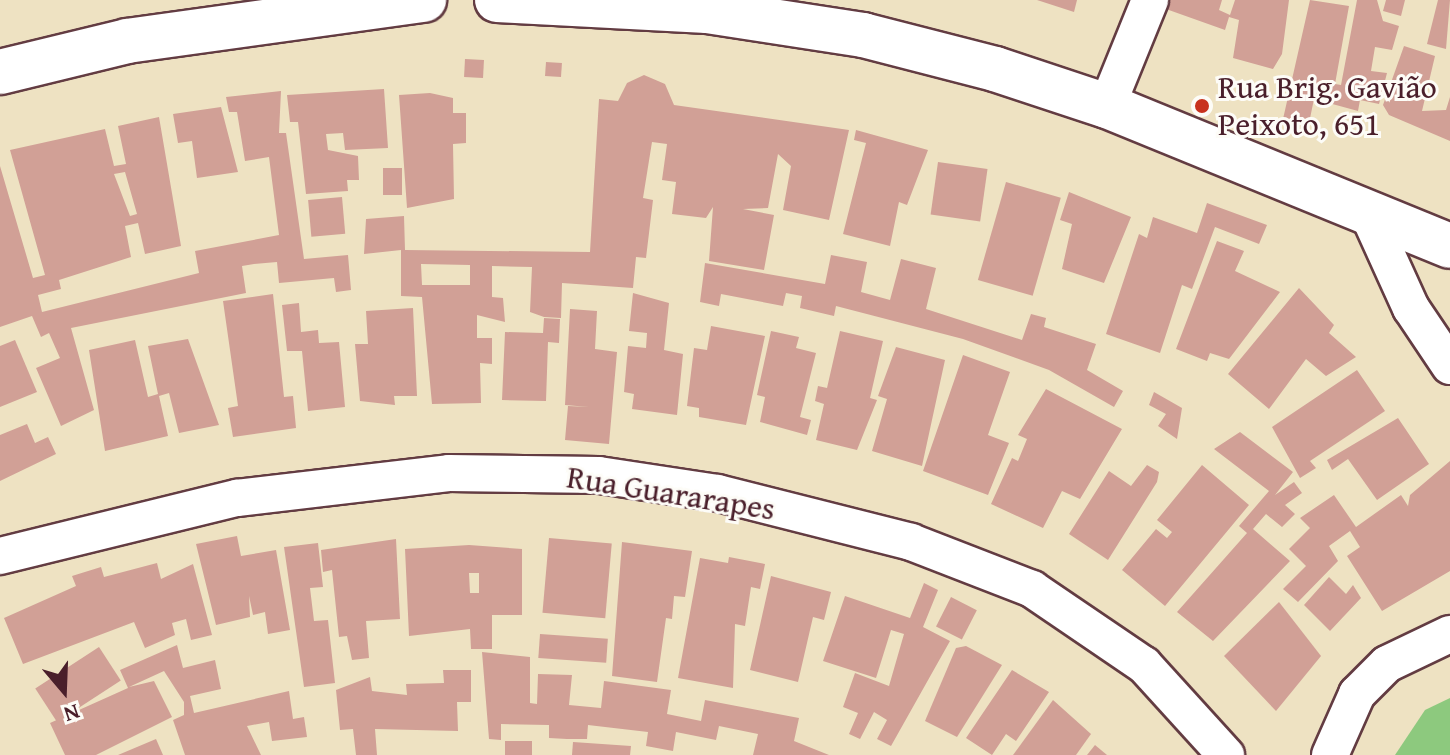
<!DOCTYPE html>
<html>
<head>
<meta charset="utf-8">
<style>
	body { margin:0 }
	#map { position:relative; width:1450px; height:755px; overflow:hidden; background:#eee2c2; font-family:"Gentium Book Plus",serif }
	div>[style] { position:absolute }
	.green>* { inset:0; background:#8dc97e }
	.building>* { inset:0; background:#d1a096; transform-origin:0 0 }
	.roads { filter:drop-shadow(2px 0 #633c42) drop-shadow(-2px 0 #633c42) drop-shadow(0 2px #633c42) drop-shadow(0 -2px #633c42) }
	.street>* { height:36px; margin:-18px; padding:0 18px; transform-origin:18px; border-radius:18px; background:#fff }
	.primary>* { height:44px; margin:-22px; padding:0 22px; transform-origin:22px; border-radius:22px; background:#fff }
	.dots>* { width:22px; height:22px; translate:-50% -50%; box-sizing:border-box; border:4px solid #fdfcf7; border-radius:50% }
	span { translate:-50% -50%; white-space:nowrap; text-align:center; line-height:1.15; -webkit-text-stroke:6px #fdfcf7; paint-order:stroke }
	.poi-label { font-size:32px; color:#4a1f2b }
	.left { translate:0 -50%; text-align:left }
	.street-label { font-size:32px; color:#4a1f2b }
	.north { position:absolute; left:24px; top:651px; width:80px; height:80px; -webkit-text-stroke:6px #fdfcf7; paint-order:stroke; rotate:161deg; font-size:22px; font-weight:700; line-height:32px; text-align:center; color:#4a1f2b }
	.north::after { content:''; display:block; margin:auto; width:28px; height:36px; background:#4a1f2b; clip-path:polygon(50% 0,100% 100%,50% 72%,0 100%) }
</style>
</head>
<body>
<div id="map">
	<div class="green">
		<i style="clip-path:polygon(1450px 698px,1450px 755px,1395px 755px,1425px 710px)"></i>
	</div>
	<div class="building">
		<i style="clip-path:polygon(1037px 0,1077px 0,1074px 12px)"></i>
		<i style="clip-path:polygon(1169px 0,1222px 0,1219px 10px,1230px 15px,1235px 0,1289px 0,1282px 54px,1273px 69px,1233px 58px,1239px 20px,1229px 17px,1225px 30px,1166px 9px)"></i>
		<i style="clip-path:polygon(1310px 0,1349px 6px,1335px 84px,1341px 85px,1357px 0,1377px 0,1383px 21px,1399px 26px,1392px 50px,1375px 47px,1371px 71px,1387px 73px,1379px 104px,1360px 100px,1358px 111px,1314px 99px,1308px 128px,1283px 119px)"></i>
		<i style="clip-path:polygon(1386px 0,1405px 0,1401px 16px,1383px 11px)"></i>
		<i style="clip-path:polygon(1438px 0,1450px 0,1446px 49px,1427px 44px)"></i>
		<i style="clip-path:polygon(1404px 46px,1435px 56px,1422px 111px,1446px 110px,1450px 97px,1450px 141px,1389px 115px,1383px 105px)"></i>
		<i style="left:465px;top:59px;width:19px;height:18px;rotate:3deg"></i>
		<i style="left:546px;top:62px;width:16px;height:14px;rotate:4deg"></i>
		<i style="clip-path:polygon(evenodd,644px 75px,665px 84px,674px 105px,849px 130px,829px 220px,783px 210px,791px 166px,778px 154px,768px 208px,743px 209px,774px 215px,764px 270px,709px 261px,713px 207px,706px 218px,672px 214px,676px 182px,662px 180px,667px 144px,652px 142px,643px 198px,653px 200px,646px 258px,636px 257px,633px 288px,562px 283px,561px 318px,544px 317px,530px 312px,532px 267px,492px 266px,492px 297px,503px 298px,505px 322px,477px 315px,477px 338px,492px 338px,492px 364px,480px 363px,481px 403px,432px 404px,422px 297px,401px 296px,401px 250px,364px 254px,366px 219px,404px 216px,405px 250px,590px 252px,599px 99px,618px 101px,627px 83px,644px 75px,421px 264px,470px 265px,470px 285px,422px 285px,421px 264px)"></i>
		<i style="clip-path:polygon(384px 89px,388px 148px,345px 150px,343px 133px,326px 134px,328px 150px,358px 156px,359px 180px,347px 180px,348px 191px,306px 194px,298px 122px,290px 122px,287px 95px)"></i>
		<i style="clip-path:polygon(evenodd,281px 91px,279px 133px,286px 133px,304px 259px,348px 255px,351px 290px,336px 292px,334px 278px,279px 283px,277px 262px,254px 264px,242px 266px,246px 293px,71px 328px,94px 410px,61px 426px,36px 368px,60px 358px,49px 333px,41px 337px,32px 316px,0 327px,0 166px,33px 278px,45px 275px,10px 150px,105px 129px,114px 166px,126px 164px,118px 126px,159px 117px,181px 246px,145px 254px,138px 223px,125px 226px,131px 257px,59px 280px,61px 289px,38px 295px,42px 312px,199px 273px,195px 251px,279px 235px,269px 157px,245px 161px,237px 112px,229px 112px,226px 97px,281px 91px,125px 172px,137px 214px,130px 216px,114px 174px,125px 172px)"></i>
		<i style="clip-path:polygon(430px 93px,453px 98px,453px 113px,466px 113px,466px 143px,453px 144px,454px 199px,407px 208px,399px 95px)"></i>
		<i style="clip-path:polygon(221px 107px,238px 172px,197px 178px,192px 141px,178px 143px,173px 114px)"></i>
		<i style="clip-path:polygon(856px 130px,928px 150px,907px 205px,899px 202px,890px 246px,843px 234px,866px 143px,854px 140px)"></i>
		<i style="left:938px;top:162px;width:50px;height:53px;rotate:8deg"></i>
		<i style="left:383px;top:168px;width:19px;height:27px"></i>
		<i style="left:1006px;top:182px;width:57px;height:102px;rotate:16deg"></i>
		<i style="clip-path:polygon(1069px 192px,1131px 217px,1104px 283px,1062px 269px,1072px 224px,1060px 220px)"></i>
		<i style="left:342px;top:197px;width:37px;height:34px;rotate:85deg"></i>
		<i style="clip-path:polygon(1207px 203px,1267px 225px,1259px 244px,1215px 227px,1192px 289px,1182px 285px,1160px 353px,1106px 334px,1139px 234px,1147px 238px,1153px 217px,1197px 233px)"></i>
		<i style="clip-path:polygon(1217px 241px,1244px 251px,1235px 271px,1280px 292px,1229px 359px,1210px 353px,1207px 361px,1176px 349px)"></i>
		<i style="clip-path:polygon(831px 255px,867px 262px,861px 292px,890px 300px,901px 259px,936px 268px,926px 309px,1022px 340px,1031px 314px,1046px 318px,1044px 327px,1096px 344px,1087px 370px,1123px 391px,1114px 407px,1049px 370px,963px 339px,836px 306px,834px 316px,800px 308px,802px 296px,786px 293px,783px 306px,721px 294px,719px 306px,700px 302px,705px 263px,825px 284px)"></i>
		<i style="clip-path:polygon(1299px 288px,1334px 325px,1329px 333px,1356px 357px,1326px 376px,1306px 359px,1269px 409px,1228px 374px)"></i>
		<i style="clip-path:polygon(633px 293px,669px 303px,664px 350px,683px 354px,677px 415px,632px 409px,634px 394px,624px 392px,628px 346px,646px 348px,647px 333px,629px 331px)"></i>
		<i style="clip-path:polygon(273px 294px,284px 397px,293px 396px,296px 428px,233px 437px,228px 408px,238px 406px,223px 301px)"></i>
		<i style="clip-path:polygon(299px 303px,301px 332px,318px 330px,319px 343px,339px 342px,345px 407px,308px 411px,302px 351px,287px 351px,282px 305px)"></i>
		<i style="clip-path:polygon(413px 308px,417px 396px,394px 396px,395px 405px,360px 401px,355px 344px,368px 344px,366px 311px)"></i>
		<i style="clip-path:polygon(570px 309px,597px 311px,595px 349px,617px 352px,609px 444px,565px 440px,568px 406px,589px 407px,565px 405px)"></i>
		<i style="clip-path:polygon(544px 318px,560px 319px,559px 343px,548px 342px,546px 401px,502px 400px,505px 332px,543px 333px)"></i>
		<i style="clip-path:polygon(711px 326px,765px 336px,746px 425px,699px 417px,699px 408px,687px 406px,694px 348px,707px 350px)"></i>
		<i style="clip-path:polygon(771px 331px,799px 337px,796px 348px,816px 353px,800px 417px,811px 420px,807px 435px,760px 422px,765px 397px,757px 395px)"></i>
		<i style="clip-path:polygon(840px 331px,883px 341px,870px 398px,877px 400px,857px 450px,816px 440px,824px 404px,815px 401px,818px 386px,827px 388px)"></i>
		<i style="clip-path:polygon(188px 339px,219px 425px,179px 433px,169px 393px,159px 396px,168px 436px,105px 451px,89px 350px,135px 340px,148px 397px,158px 394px,148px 346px)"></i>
		<i style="clip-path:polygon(15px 340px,37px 392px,0 407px,0 346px)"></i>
		<i style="clip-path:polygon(896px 347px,945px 360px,922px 466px,872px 451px,887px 399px,878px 396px)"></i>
		<i style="clip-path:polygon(963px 355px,1010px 372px,988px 435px,1009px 443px,988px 495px,923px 471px)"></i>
		<i style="clip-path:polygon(1357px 370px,1385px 411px,1310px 461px,1316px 468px,1300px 478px,1272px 427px)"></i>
		<i style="clip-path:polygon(1046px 389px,1122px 429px,1080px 499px,1062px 491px,1043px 528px,991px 504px,1012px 458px,1018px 461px,1027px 439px,1018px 435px)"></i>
		<i style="clip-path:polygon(1154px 392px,1182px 408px,1177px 439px,1158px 426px,1166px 414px,1149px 405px)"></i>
		<i style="clip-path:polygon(1398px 418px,1429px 464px,1377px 500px,1348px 459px,1332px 470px,1327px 460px)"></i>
		<i style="clip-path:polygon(27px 424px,35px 443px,48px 437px,56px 454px,0 481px,0 435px)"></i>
		<i style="clip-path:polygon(1240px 432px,1293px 472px,1275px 495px,1294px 482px,1302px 493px,1285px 505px,1295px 514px,1282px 527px,1266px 514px,1253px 529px,1290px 561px,1213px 641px,1177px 612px,1247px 533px,1239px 526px,1269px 491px,1214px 449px)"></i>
		<i style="clip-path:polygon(1450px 461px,1450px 571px,1382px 611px,1347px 556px,1360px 547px,1350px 531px,1329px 546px,1338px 561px,1298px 602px,1283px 589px,1306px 566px,1289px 549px,1310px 528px,1300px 518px,1334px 495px,1356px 527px,1401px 495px,1408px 506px,1410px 495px)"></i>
		<i style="clip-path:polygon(1147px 465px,1159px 472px,1157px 482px,1108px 560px,1069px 534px,1109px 471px,1131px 486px)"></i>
		<i style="clip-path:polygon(1202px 465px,1249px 505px,1165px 606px,1122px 570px,1156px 529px,1167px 538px,1172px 532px,1157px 520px)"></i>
		<i style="clip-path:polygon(237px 536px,241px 556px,276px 550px,290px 630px,268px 634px,265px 612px,253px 615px,249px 596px,250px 617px,216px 625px,196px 544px)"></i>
		<i style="left:549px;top:538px;width:63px;height:75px;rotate:5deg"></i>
		<i style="clip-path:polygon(396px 539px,400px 619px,366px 621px,369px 658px,352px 660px,347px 636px,339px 637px,332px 570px,323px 572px,321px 550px)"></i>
		<i style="clip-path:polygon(622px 542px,692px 551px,685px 597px,674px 596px,672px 619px,666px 618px,657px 682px,612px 676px)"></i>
		<i style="clip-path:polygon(318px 543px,323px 587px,310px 588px,314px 621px,328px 620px,335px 683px,304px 687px,284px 547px)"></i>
		<i style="clip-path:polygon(evenodd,469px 545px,522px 549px,522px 615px,492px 615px,492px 649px,471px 649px,470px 629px,409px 636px,405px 549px,469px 545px,469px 573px,479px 573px,479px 593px,470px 593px,469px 573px)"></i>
		<i style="clip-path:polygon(729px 557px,765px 564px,760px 589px,751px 587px,745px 626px,735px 624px,733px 688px,678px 678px,700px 558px,728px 563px)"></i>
		<i style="clip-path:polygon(157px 563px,161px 579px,193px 564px,212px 635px,191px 640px,186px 619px,172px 623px,175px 635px,145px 648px,134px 622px,23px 664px,4px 618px,76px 586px,72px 576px,101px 567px,104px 577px)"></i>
		<i style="clip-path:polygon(771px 576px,831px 592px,824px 620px,813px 617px,798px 682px,750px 670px)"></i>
		<i style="clip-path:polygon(1329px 577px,1346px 594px,1353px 585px,1361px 598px,1330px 631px,1304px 605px)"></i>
		<i style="clip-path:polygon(924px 583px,938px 590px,923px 627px,950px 641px,891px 746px,877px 739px,887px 720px,874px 712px,860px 739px,849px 734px,858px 713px,843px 707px,855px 673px,889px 686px,904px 634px,891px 630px,876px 678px,823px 661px,845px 596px,910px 618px)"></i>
		<i style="left:951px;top:597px;width:29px;height:33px;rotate:27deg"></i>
		<i style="clip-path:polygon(1279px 602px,1321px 656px,1276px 711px,1224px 656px)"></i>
		<i style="left:540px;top:634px;width:68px;height:24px;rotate:4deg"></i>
		<i style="clip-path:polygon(177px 645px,183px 668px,215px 660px,221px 689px,190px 696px,194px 713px,289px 691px,293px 719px,304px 717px,307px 737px,272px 741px,269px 722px,247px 726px,261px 755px,185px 755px,173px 720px,184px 715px,184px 702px,164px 671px,129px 687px,154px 681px,172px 717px,96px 755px,65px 755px,50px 723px,128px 688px,120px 670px)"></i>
		<i style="clip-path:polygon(966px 646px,1002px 665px,957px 737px,925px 721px,956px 648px)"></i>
		<i style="left:99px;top:647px;width:40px;height:76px;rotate:57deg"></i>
		<i style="clip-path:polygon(482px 652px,530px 657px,530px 703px,537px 704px,538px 674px,572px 675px,569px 705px,601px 708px,604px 681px,671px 690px,667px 714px,701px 721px,705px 700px,799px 718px,794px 741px,829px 755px,753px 755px,758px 734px,719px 726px,716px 740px,676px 732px,673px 751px,646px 746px,648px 732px,588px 725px,587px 739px,567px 739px,549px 738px,549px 725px,501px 724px,501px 740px,489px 739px)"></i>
		<i style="clip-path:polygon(443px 670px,471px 670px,471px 702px,457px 702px,458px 731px,375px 729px,377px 755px,356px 755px,353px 729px,340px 730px,336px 690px,370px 677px,372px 691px,407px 695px,406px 684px,444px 683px)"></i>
		<i style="clip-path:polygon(1012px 670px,1049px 692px,1016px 741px,1006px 734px,992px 755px,966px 738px)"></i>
		<i style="clip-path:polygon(1053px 700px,1091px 734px,1076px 755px,1013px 755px)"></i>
		<i style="clip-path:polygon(156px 739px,163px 755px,118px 755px)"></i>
		<i style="left:505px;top:741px;width:27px;height:14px"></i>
		<i style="clip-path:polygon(573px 742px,631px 746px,630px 755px,572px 755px)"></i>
		<i style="clip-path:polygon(1095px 745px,1107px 755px,1087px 755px)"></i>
	</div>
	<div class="roads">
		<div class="street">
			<i style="left:1107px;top:106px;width:114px;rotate:-67.9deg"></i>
			<i style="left:1366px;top:209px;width:109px;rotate:65.6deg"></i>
			<i style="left:1411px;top:308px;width:70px;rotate:56.1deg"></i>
			<i style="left:0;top:556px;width:244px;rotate:-13.8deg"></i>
			<i style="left:237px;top:498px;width:213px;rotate:-6.7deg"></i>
			<i style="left:449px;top:473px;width:150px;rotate:0.8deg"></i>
			<i style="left:599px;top:475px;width:120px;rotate:8.6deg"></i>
			<i style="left:718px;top:493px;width:199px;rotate:14.2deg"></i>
			<i style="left:911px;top:542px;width:130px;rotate:21.2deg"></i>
			<i style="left:1032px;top:589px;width:135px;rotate:34.2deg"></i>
			<i style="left:1144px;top:665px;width:122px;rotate:47.7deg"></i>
			<i style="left:1330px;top:755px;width:67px;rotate:-66.1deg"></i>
			<i style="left:1357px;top:694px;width:42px;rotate:-45deg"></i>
			<i style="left:1387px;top:664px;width:70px;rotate:-25.5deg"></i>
		</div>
		<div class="primary">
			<i style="left:497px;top:0;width:210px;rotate:3deg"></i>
			<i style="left:707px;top:11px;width:158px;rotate:8.7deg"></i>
			<i style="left:863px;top:35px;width:136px;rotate:14.4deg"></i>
			<i style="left:995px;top:69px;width:118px;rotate:18.3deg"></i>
			<i style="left:1107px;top:106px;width:370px;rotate:22.2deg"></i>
			<i style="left:0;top:72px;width:131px;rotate:-13.7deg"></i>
			<i style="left:127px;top:41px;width:300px;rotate:-7.9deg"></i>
		</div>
	</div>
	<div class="dots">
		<i style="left:1202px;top:106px;background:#c8321e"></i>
	</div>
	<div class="poi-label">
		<span class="left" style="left:1218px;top:106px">Rua Brig. Gavião<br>Peixoto, 651</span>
	</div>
	<div class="street-label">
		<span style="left:671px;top:493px;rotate:9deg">Rua Guararapes</span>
	</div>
	<div class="north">N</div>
</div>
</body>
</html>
